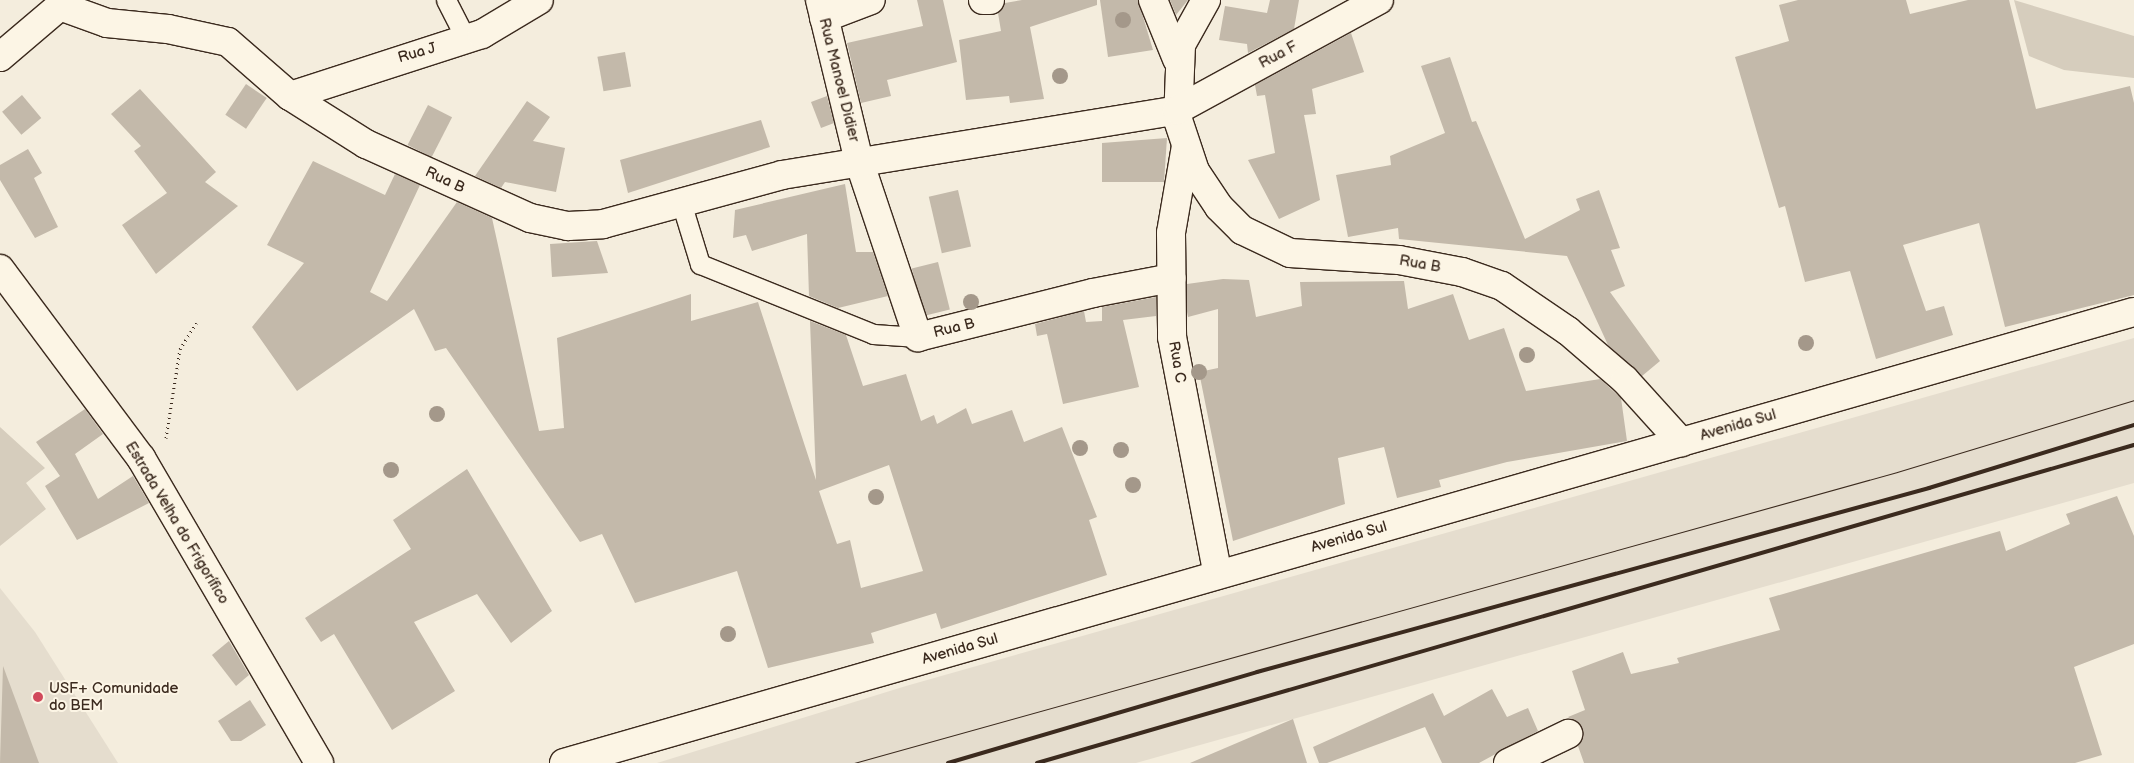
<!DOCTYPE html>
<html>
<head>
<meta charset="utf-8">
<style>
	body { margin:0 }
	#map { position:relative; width:2134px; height:763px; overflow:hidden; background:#f4eddd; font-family:"Balsamiq Sans",sans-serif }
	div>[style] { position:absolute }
	.built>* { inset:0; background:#e5ddce }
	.green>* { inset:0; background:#d6cdbd }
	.building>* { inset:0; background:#c3b9aa; transform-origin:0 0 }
	.path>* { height:3px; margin-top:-1.5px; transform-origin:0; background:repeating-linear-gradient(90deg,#3b2a1e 0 1px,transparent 0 5px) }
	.roads { filter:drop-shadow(1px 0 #3b2a1e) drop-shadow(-1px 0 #3b2a1e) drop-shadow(0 1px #3b2a1e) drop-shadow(0 -1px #3b2a1e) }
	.service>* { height:19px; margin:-9.5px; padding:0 9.5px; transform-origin:9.5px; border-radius:9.5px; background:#fcf5e5 }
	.minor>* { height:28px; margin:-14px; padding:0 14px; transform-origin:14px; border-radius:14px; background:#fcf5e5 }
	.tram>* { height:1px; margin:-0.5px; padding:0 0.5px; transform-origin:0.5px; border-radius:0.5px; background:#3b2a1e }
	.rail>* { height:4px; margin:-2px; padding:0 2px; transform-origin:2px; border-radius:2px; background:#3b2a1e }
	.trees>* { width:16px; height:16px; margin:-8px; border-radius:50%; background:#a4988a }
	.dots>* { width:14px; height:14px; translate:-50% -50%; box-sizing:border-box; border:2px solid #fcf5e5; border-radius:50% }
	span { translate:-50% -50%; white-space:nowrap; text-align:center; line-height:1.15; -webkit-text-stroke:4px #fcf5e5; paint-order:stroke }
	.street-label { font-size:15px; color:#3b2a1e }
	.poi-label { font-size:15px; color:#3b2a1e }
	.left { translate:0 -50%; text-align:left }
</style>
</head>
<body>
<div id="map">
	<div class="built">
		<i style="clip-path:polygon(2134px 338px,2134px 483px,1136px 763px,657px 763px,906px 686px)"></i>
		<i style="clip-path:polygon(0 588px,35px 632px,118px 763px,0 763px)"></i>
	</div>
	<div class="green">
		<i style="clip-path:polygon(2014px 0,2134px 36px,2134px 78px,2064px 70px,2029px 56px)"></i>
		<i style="clip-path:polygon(0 427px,45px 468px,26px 483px,46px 509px,0 546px)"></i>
	</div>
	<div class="building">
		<i style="clip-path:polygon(917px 0,943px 0,957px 62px,887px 80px,891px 96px,861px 103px,847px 43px,923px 26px)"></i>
		<i style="clip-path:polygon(1022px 0,1097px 0,1097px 5px,1030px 27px,1044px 99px,1010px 103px,1009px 96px,966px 100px,959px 40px,1001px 31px,998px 13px,1005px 3px)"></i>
		<i style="clip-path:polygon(1100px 0,1138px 0,1153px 50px,1108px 57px)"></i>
		<i style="clip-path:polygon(1170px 0,1188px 0,1176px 15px)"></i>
		<i style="clip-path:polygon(1270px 0,1299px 0,1294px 29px,1248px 53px,1247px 44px,1219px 40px,1225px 6px,1267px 13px)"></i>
		<i style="clip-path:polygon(1798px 0,1906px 0,1910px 14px,1968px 0,2009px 0,2036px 109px,2130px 86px,2134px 103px,2134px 295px,2005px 327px,1979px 223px,1903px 245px,1926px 311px,1944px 306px,1953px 335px,1876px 359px,1850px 271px,1805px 282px,1785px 206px,1779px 208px,1735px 57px,1789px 41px,1779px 5px)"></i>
		<i style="clip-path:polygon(1351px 33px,1364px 72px,1312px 89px,1316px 114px,1304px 115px,1320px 200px,1279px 219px,1248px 160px,1275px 153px,1265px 95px,1257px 96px,1255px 85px)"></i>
		<i style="left:625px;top:52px;width:35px;height:28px;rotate:80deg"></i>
		<i style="clip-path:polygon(1450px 57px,1472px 122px,1476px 121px,1525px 239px,1580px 210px,1576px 199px,1599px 190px,1620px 248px,1611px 250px,1625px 286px,1610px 292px,1660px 361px,1642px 376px,1608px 345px,1567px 256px,1399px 239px,1398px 228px,1348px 237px,1336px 175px,1391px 165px,1390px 156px,1445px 133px,1421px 66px)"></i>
		<i style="left:246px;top:84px;width:25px;height:37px;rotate:34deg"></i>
		<i style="clip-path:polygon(140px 89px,216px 172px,205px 182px,238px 206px,156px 274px,122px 225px,167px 193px,134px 151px,141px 146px,111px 114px)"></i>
		<i style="left:22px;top:95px;width:30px;height:26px;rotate:50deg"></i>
		<i style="clip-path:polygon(827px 96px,834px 123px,821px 128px,811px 102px)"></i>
		<i style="clip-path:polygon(527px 101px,550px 117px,533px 141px,565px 148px,556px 192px,505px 182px,501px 188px,475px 176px)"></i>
		<i style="left:428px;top:105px;width:27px;height:45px;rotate:27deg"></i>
		<i style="clip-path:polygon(761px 120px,770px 147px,628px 193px,620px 160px)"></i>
		<i style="clip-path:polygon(1167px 138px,1164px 182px,1102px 182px,1102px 143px)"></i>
		<i style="clip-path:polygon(28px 149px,42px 173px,34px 178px,58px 227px,35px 238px,0 180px,0 165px)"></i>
		<i style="clip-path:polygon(evenodd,313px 161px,385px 195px,395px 174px,420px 185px,370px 292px,387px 301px,457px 202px,492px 218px,539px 431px,564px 428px,557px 338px,691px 294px,691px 321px,758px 302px,816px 480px,810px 321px,846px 335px,863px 386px,906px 374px,921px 421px,934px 415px,937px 424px,966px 408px,972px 424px,1012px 410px,1024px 442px,1062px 427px,1097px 517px,1089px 520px,1107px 575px,941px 629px,936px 613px,871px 633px,874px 643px,768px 668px,737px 571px,635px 603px,602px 534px,580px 542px,446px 348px,435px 351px,414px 309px,297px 391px,252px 327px,304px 263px,267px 245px,313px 161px,889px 465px,923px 571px,861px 588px,850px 540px,837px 544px,819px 491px,889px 465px)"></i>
		<i style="clip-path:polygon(845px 184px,856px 252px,873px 252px,888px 296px,838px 308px,809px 296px,807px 234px,752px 251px,746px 235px,733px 238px,735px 210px)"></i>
		<i style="left:958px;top:190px;width:58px;height:30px;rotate:77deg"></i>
		<i style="clip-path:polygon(597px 241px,608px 273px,552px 277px,550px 244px)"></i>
		<i style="left:938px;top:262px;width:49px;height:27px;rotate:76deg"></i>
		<i style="clip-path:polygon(1223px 279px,1249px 280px,1256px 317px,1302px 306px,1300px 282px,1404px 281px,1408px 309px,1453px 294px,1469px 340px,1504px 328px,1526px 391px,1600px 379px,1621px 398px,1627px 441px,1507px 462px,1439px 480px,1441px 487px,1397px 498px,1384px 447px,1338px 458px,1345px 504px,1233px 541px,1199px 372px,1218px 368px,1218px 309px,1188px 317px,1187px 312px,1187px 284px)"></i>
		<i style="clip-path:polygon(1156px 297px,1156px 316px,1123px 320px,1139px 387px,1063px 404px,1047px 334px,1037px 336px,1035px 324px,1084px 311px,1086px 322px,1102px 321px,1102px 307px)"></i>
		<i style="clip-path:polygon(85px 409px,103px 434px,75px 454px,98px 499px,133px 476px,149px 503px,77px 540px,45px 486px,60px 476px,36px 442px)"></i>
		<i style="clip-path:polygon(467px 469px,552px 611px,511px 643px,477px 594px,414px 622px,455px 691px,392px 730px,334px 634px,321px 642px,305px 618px,411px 549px,393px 520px)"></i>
		<i style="clip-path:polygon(2117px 496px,2134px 536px,2134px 644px,2074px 667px,2102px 755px,2075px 763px,1584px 763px,1578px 746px,1582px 728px,1568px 717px,1585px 710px,1572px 671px,1623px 652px,1631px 674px,1679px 663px,1677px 658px,1780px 630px,1769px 598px,2000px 531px,2006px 551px,2070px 524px,2066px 514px)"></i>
		<i style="clip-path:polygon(229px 641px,249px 675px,236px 686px,212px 655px)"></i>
		<i style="clip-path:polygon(3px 666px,39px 763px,0 763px)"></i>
		<i style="clip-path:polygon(1492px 689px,1507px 717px,1528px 708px,1538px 731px,1479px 763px,1442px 763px,1425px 727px,1327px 763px,1319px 763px,1313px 747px,1433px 693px,1444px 716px)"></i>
		<i style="clip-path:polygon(250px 700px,266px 725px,241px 741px,231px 741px,218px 721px)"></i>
		<i style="clip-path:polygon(1293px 719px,1307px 763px,1190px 763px)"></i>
	</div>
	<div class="path">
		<i style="left:166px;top:438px;width:90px;rotate:-81.1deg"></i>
		<i style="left:180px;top:349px;width:31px;rotate:-58deg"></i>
	</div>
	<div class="roads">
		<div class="service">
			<i style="left:446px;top:0;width:44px;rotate:62.9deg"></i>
			<i style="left:681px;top:202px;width:65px;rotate:73deg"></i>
			<i style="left:700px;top:264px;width:187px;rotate:22deg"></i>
			<i style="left:873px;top:334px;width:45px;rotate:3.8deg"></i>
		</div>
		<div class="minor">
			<i style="left:820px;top:0;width:166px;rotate:76.4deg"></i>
			<i style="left:859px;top:161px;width:186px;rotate:71.5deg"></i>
			<i style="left:918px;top:337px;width:180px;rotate:-14.1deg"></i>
			<i style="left:1093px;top:293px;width:80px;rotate:-10.8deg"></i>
			<i style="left:983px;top:0;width:7px"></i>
			<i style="left:1153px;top:0;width:64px;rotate:67.9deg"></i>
			<i style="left:1206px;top:0;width:51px;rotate:119.1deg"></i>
			<i style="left:1181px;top:45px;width:75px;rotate:92.3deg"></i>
			<i style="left:1178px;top:120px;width:54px;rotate:71.6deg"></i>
			<i style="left:1195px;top:171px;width:43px;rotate:56.3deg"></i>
			<i style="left:1219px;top:207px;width:33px;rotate:45deg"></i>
			<i style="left:1242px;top:230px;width:53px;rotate:25.6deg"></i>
			<i style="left:1290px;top:253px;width:109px;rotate:3.7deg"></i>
			<i style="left:1399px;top:260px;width:64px;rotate:10.8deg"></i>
			<i style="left:1462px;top:272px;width:42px;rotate:19.3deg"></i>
			<i style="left:1502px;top:286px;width:80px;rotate:34.3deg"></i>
			<i style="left:1568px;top:331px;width:75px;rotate:40.7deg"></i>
			<i style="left:1625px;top:380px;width:84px;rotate:47.9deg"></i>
			<i style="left:60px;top:6px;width:50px;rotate:19.9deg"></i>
			<i style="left:107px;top:23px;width:61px;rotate:5.6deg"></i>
			<i style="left:168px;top:29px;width:61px;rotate:12.2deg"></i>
			<i style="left:228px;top:42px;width:82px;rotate:41.1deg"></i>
			<i style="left:290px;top:96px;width:90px;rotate:32.3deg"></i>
			<i style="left:366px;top:144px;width:180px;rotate:24.3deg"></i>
			<i style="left:530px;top:218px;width:39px;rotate:12deg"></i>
			<i style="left:568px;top:226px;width:35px;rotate:-3deg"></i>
			<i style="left:603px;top:224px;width:186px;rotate:-15.3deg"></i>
			<i style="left:782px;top:175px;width:400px;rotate:-9.3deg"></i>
			<i style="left:1177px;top:110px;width:230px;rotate:-28.6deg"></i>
			<i style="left:824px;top:18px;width:50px;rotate:-21deg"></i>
			<i style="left:0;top:57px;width:79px;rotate:-40.4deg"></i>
			<i style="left:290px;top:96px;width:202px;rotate:-17.9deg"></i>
			<i style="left:482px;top:34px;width:66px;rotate:-30.8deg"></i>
			<i style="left:1186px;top:146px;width:88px;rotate:99.8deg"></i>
			<i style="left:1171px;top:233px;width:104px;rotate:89.4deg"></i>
			<i style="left:1172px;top:337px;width:242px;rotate:79.1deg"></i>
			<i style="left:0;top:269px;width:236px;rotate:53.3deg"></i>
			<i style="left:141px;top:458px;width:353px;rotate:59.7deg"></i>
			<i style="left:564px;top:763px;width:1633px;rotate:-16.03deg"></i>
			<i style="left:1508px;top:763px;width:67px;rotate:-25.8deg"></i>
		</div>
	</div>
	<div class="tram">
		<i style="left:854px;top:763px;width:1083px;rotate:-15.59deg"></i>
		<i style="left:1897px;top:472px;width:248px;rotate:-16.9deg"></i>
	</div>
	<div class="rail">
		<i style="left:948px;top:763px;width:322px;rotate:-16.4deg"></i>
		<i style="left:1257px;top:672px;width:697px;rotate:-15.31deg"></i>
		<i style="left:1929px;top:488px;width:214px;rotate:-17.1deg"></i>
		<i style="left:1037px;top:763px;width:1142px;rotate:-16.17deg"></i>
	</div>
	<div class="trees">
		<i style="left:1123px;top:20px"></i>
		<i style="left:1060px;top:76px"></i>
		<i style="left:971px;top:302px"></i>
		<i style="left:1806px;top:343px"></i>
		<i style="left:1527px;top:355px"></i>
		<i style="left:1199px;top:372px"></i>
		<i style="left:437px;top:414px"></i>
		<i style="left:1080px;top:448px"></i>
		<i style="left:1121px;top:450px"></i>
		<i style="left:391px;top:470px"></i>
		<i style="left:1133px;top:485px"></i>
		<i style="left:876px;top:497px"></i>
		<i style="left:728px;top:634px"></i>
	</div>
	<div class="dots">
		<i style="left:38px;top:697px;background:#d1495b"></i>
	</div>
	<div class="street-label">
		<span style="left:417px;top:53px;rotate:-16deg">Rua J</span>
		<span style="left:1278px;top:55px;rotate:-28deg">Rua F</span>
		<span style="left:839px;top:80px;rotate:76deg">Rua Manoel Didier</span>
		<span style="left:445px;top:180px;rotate:25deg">Rua B</span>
		<span style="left:1420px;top:264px;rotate:10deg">Rua B</span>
		<span style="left:954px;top:328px;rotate:-14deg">Rua B</span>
		<span style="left:1177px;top:362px;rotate:80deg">Rua C</span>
		<span style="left:1738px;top:425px;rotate:-16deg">Avenida Sul</span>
		<span style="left:177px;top:523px;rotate:59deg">Estrada Velha do Frigorífico</span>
		<span style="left:1349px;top:537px;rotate:-16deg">Avenida Sul</span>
		<span style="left:960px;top:649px;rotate:-16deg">Avenida Sul</span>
	</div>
	<div class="poi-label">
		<span class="left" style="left:49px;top:697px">USF+ Comunidade<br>do BEM</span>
	</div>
</div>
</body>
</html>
